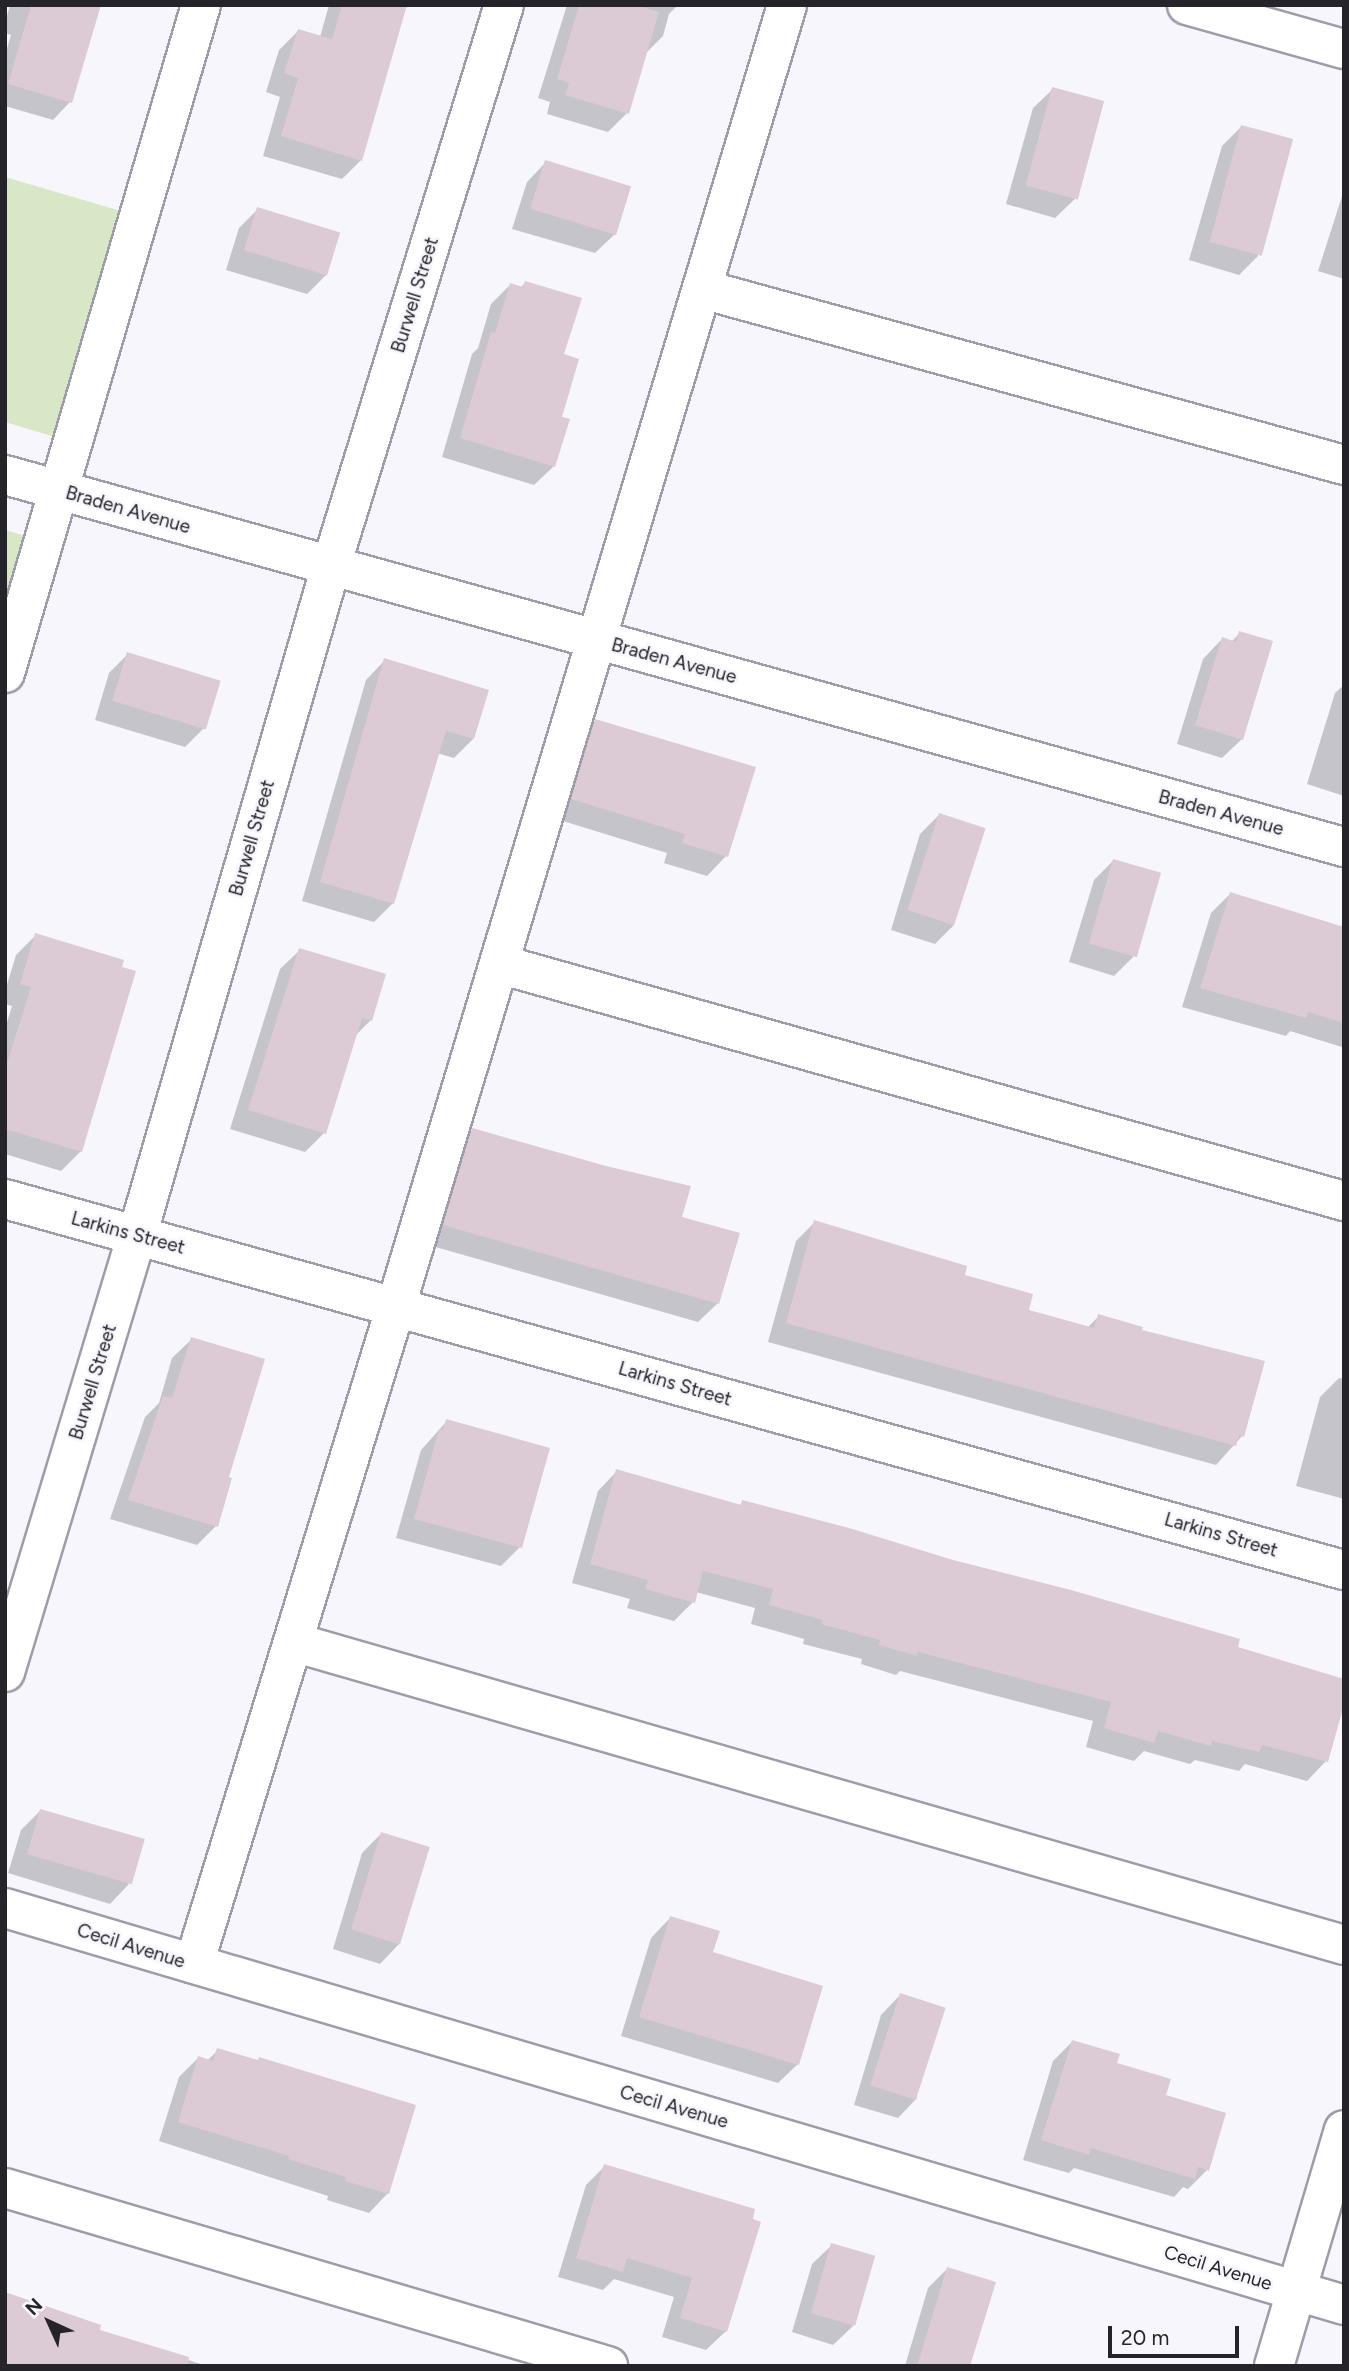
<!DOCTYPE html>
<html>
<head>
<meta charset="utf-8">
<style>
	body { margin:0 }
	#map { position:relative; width:1349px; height:2371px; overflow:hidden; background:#f7f6fd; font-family:Figtree,sans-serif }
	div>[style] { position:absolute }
	.green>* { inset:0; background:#d8e7c5 }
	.shadow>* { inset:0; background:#0003 }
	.building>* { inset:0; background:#dccad4; transform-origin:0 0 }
	.roads { filter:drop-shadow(2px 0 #9e9cab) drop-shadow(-2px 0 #9e9cab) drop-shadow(0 2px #9e9cab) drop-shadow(0 -2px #9e9cab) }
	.minor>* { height:38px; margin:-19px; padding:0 19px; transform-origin:19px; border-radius:19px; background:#fff }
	span { translate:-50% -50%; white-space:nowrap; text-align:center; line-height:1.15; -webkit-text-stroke:5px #f7f6fd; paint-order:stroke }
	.street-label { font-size:19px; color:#25242b }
	.frame { position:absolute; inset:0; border:7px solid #25242b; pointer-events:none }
	.north { position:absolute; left:14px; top:2287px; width:70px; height:70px; -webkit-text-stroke:5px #f7f6fd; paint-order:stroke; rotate:315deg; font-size:19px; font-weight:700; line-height:28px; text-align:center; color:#25242b }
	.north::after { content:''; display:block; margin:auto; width:24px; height:32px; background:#25242b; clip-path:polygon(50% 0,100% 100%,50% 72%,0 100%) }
	.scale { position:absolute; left:1108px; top:2326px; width:131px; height:32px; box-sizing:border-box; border:4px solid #25242b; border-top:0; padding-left:9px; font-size:21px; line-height:24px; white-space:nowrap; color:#25242b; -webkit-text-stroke:5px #f7f6fd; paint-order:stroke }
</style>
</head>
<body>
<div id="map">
	<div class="green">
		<i style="clip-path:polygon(5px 177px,121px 211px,55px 437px,5px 422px)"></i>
		<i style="clip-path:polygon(5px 530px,29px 537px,5px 617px)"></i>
	</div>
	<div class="shadow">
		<i style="clip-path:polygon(10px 5px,99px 5px,70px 102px,53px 120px,5px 106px,5px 55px,11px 35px,5px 33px,5px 23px)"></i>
		<i style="clip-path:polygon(329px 5px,410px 5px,404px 9px,361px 160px,342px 179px,263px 156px,280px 97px,266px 92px,279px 50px,298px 31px,320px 37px)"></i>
		<i style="clip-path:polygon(567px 5px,678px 5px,669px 14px,663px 36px,645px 54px,627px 113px,608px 132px,547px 114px,550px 102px,538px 98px)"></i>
		<i style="clip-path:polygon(1053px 89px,1075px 199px,1055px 218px,1006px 204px,1033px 108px)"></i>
		<i style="clip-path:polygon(1241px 127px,1258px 256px,1239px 275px,1189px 260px,1222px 146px)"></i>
		<i style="clip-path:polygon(546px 162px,615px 234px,595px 253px,512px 229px,527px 182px)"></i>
		<i style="clip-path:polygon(1344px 190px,1344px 279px,1318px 271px)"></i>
		<i style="clip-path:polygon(258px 209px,326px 275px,307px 294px,226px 270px,239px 228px)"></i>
		<i style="clip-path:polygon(525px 283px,562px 355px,560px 418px,554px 466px,534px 485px,442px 457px,472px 354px,478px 348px,491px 304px,510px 285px,520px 288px)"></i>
		<i style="clip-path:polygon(1240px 633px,1242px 739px,1222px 758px,1177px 744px,1203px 659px,1222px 639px,1231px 642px)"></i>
		<i style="clip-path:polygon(128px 654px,204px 728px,185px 747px,95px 720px,109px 673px)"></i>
		<i style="clip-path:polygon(385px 660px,473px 739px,454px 758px,437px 753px,393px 903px,374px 922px,302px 901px,366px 680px)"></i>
		<i style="clip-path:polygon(1344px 685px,1344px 796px,1307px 784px,1335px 693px)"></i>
		<i style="clip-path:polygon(596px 721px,726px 856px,707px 876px,664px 863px,667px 853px,553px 818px,577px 740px)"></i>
		<i style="clip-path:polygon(939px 815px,954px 925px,935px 944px,891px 930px,920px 834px)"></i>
		<i style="clip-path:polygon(1113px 861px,1133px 957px,1114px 976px,1069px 962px,1094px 880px)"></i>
		<i style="clip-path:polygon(1230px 894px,1344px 928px,1342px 1047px,1290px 1031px,1286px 1036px,1182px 1007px,1211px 913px)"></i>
		<i style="clip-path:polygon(36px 935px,81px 1151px,61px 1171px,5px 1154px,5px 1029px,12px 1006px,5px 1004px,5px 991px,16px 955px)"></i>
		<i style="clip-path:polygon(300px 950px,384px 975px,370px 1021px,354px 1037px,324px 1133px,305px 1152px,230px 1129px,280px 969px)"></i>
		<i style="clip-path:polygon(473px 1130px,680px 1218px,718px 1303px,698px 1322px,425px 1244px,454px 1149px)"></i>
		<i style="clip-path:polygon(815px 1222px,1027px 1311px,1087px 1328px,1099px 1316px,1140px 1331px,1242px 1436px,1216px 1465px,768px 1342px,796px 1241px)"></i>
		<i style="clip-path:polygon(192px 1339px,227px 1479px,216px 1526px,197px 1545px,110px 1519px,145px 1417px,159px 1403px,172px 1358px)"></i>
		<i style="clip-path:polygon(1339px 1378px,1344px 1379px,1344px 1499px,1296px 1486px,1320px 1397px)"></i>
		<i style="clip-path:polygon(447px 1421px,520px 1547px,501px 1566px,396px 1538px,421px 1450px)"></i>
		<i style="clip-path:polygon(617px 1471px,739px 1506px,743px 1502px,1236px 1649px,1326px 1761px,1307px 1781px,1245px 1764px,1239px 1771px,1195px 1760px,1190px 1764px,1144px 1751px,1134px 1761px,1086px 1747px,1093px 1721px,900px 1671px,896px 1675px,861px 1664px,862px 1659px,803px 1644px,804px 1639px,751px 1624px,755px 1608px,696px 1592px,693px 1602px,674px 1621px,627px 1608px,630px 1599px,572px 1583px,598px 1491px)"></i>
		<i style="clip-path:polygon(40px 1811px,129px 1884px,110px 1904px,8px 1873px,21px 1830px)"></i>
		<i style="clip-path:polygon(381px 1834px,399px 1944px,380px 1964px,333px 1949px,362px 1853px)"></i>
		<i style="clip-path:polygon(670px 1918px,798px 2064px,778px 2083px,621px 2036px,651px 1938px)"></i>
		<i style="clip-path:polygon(900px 1995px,917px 2098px,898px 2118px,854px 2105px,881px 2015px)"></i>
		<i style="clip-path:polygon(1072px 2042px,1164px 2096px,1207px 2170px,1188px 2189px,1183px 2187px,1174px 2197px,1074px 2168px,1069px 2173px,1023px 2160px,1053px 2061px)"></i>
		<i style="clip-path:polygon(218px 2050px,388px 2193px,369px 2213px,327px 2200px,328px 2196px,159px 2141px,179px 2077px,198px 2058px,207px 2061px)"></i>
		<i style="clip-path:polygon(605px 2166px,753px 2210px,726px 2331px,706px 2350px,662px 2337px,674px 2297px,614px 2279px,603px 2290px,558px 2277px,586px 2185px)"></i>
		<i style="clip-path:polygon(832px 2245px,853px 2326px,833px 2345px,792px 2332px,812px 2264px)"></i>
		<i style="clip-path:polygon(947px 2269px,968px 2366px,905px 2366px,928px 2288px)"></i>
		<i style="clip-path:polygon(5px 2294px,42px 2304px,40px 2308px,97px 2331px,207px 2366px,5px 2366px)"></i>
	</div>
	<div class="building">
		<i style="clip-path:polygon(31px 5px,101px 5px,72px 103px,8px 84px)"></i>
		<i style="clip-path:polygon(342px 5px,407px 5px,362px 161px,281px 136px,298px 78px,284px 73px,298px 29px,332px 39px)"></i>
		<i style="clip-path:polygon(579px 5px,636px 5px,659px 12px,629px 114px,565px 95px,569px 83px,557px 79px)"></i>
		<i style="left:1052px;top:87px;width:54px;height:102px;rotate:15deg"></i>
		<i style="left:1241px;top:125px;width:54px;height:121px;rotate:15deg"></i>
		<i style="left:545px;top:160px;width:90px;height:51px;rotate:17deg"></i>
		<i style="left:257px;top:207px;width:87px;height:45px;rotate:17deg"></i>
		<i style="clip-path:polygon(525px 281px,582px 298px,564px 354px,579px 359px,562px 417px,570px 419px,555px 467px,460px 438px,491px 332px,495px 333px,510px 283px,523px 287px)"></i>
		<i style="clip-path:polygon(1239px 631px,1273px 641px,1243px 740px,1195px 725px,1222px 637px,1236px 642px)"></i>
		<i style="left:127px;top:652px;width:98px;height:51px;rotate:17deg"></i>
		<i style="clip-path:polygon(384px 658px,489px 690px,474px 739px,446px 731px,394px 904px,320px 882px)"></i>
		<i style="clip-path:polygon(595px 719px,756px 767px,728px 857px,682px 843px,685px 834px,571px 799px)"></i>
		<i style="left:939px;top:813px;width:49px;height:102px;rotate:18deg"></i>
		<i style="left:1113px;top:859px;width:50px;height:88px;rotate:16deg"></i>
		<i style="clip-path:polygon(1230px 892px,1344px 927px,1344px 1023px,1308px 1012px,1306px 1018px,1200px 988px)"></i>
		<i style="clip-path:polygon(35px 933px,124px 960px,122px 967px,136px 971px,82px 1152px,5px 1129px,5px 1069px,31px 987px,20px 984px)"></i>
		<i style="clip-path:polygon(299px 948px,386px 974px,372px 1021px,362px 1018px,326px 1134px,248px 1110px)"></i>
		<i style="clip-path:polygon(472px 1128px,606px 1166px,691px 1186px,682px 1217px,740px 1233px,719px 1304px,443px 1225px)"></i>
		<i style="clip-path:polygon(814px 1220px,967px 1266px,965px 1275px,1033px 1294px,1029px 1310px,1094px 1328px,1098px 1314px,1143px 1327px,1142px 1330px,1265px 1361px,1244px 1437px,1239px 1435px,1236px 1446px,786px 1323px)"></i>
		<i style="clip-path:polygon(191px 1337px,265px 1359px,229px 1477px,232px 1478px,218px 1527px,128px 1500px,163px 1396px,172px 1398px)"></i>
		<i style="clip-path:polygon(446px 1419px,550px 1448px,522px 1548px,414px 1519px,439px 1429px,443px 1430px)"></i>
		<i style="clip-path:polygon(616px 1469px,741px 1505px,742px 1500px,849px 1528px,953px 1560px,1071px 1590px,1240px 1639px,1238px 1647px,1344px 1679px,1344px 1705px,1328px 1762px,1262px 1745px,1259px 1752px,1212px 1741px,1211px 1746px,1158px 1731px,1154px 1743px,1104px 1728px,1111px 1702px,918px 1652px,917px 1656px,879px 1645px,880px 1640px,821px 1624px,823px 1620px,769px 1605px,773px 1589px,703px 1571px,695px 1603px,645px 1589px,648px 1580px,590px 1564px)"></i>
		<i style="left:40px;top:1809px;width:109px;height:47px;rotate:16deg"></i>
		<i style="left:381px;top:1832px;width:51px;height:102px;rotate:17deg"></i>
		<i style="clip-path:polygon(670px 1916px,720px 1931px,713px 1952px,823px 1986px,799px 2065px,639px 2017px)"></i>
		<i style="left:900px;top:1993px;width:48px;height:97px;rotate:18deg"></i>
		<i style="clip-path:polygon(1072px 2040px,1120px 2054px,1117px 2063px,1171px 2079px,1166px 2095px,1226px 2113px,1209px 2171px,1198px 2167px,1195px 2179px,1091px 2148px,1089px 2155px,1041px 2140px)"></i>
		<i style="clip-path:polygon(217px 2048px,258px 2060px,259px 2057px,416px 2105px,389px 2194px,345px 2181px,346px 2177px,288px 2159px,289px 2156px,178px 2122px,198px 2056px,213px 2061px)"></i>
		<i style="clip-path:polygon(604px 2164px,755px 2209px,753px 2219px,761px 2222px,727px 2332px,680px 2318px,692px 2278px,627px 2258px,623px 2272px,576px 2258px)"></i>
		<i style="left:831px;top:2243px;width:46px;height:73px;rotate:16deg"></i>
		<i style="clip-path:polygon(947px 2267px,996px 2282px,970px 2366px,917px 2366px)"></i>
		<i style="clip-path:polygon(5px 2292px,101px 2325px,100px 2330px,189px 2357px,188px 2366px,5px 2366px)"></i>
	</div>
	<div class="roads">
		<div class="minor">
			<i style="left:1187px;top:5px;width:163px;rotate:15.7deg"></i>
			<i style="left:702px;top:289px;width:666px;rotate:15.33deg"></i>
			<i style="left:5px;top:475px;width:1390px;rotate:15.53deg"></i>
			<i style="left:5px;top:673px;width:696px;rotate:-73.65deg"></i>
			<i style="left:499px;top:964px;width:878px;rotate:15.67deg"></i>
			<i style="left:5px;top:1199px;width:1389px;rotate:15.49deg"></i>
			<i style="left:293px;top:1642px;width:1094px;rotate:16.08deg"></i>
			<i style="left:5px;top:1672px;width:456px;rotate:-73.2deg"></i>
			<i style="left:137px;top:1236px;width:698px;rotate:-73.85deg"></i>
			<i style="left:331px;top:566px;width:587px;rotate:-72.86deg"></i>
			<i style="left:5px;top:1908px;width:1397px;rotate:16.51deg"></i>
			<i style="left:194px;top:1964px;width:688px;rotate:-72.93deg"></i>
			<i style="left:396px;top:1306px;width:1358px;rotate:-73.27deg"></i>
			<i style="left:5px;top:2188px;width:629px;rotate:16.45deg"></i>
			<i style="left:1274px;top:2366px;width:246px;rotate:-73.5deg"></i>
		</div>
	</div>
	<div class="street-label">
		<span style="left:415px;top:295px;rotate:-73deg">Burwell Street</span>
		<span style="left:128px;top:510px;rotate:16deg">Braden Avenue</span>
		<span style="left:674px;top:661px;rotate:15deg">Braden Avenue</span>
		<span style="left:1221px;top:813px;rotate:15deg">Braden Avenue</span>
		<span style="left:252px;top:838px;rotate:-74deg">Burwell Street</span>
		<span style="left:128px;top:1233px;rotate:15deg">Larkins Street</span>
		<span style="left:93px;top:1382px;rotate:-73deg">Burwell Street</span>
		<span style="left:675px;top:1384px;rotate:16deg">Larkins Street</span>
		<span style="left:1221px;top:1535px;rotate:16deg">Larkins Street</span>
		<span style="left:131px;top:1946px;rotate:17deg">Cecil Avenue</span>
		<span style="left:674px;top:2107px;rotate:16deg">Cecil Avenue</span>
		<span style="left:1218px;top:2268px;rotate:17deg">Cecil Avenue</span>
	</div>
	<div class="frame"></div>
	<div class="north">N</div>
	<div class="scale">20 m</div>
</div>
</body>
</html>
